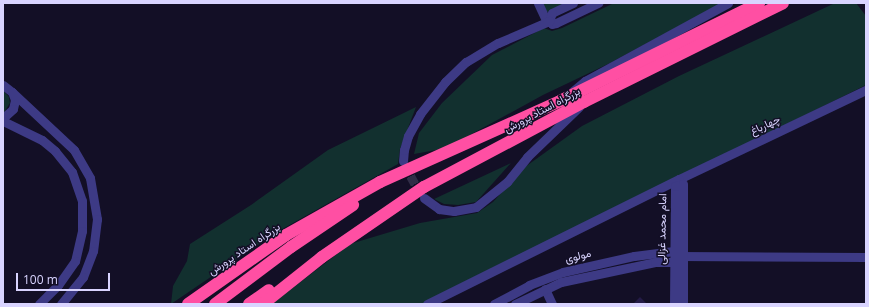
<!DOCTYPE html>
<html>
<head>
<meta charset="utf-8">
<style>
	body { margin:0 }
	#map { position:relative; width:869px; height:307px; overflow:hidden; background:#130f26; font-family:"Open Sans",Vazirmatn,sans-serif }
	div>[style] { position:absolute }
	.green>* { inset:0; background:#12302f }
	.building>* { inset:0; background:#241b47 }
	.minor-tunnel>* { height:9px; margin-top:-4.5px; transform-origin:0; background:repeating-linear-gradient(90deg,#312d47 0 9px,transparent 0 13.5px) }
	.minor>* { height:9px; margin:-4.5px; padding:0 4.5px; transform-origin:4.5px; border-radius:4.5px; background:#3d3a85 }
	.highway>* { height:12px; margin:-6px; padding:0 6px; transform-origin:6px; border-radius:6px; background:#ff4fa3 }
	span { translate:-50% -50%; white-space:nowrap; text-align:center; line-height:1.15; -webkit-text-stroke:3px #130f26; paint-order:stroke }
	.street-label { font-size:11px; color:#d9d4ff }
	.frame { position:absolute; inset:0; border:4px solid #d9d4ff; pointer-events:none }
	.scale { position:absolute; left:16px; top:273px; width:94px; height:18px; box-sizing:border-box; border:2px solid #d9d4ff; border-top:0; padding-left:5px; font-size:12px; line-height:14px; white-space:nowrap; color:#d9d4ff; -webkit-text-stroke:3px #130f26; paint-order:stroke }
</style>
</head>
<body>
<div id="map">
	<div class="green">
		<i style="clip-path:polygon(540px 3px,565px 3px,546px 13px)"></i>
		<i style="clip-path:polygon(614px 3px,722px 3px,608px 64px,543px 95px,457px 142px,442px 149px,414px 154px,419px 133px,442px 103px,492px 55px,544px 28px,552px 31px,562px 28px)"></i>
		<i style="clip-path:polygon(835px 3px,856px 3px,866px 16px,866px 85px,423px 304px,272px 304px,350px 244px,420px 223px,477px 213px,493px 202px,525px 167px,582px 126px,679px 76px)"></i>
		<i style="clip-path:polygon(3px 90px,9px 97px,10px 103px,3px 114px)"></i>
		<i style="clip-path:polygon(416px 107px,400px 149px,398px 164px,277px 232px,171px 304px,173px 286px,187px 261px,190px 244px,251px 205px,328px 150px)"></i>
		<i style="clip-path:polygon(511px 163px,476px 202px,458px 205px,444px 204px,434px 199px)"></i>
	</div>
	<div class="building">
		<i style="clip-path:polygon(640px 297px,647px 304px,633px 304px)"></i>
	</div>
	<div class="minor-tunnel">
		<i style="left:404px;top:164px;width:35px;rotate:61deg"></i>
	</div>
	<div class="minor">
		<i style="left:538px;top:3px;width:21px;rotate:65deg"></i>
		<i style="left:573px;top:3px;width:23px;rotate:155deg"></i>
		<i style="left:552px;top:13px;width:9px;rotate:111deg"></i>
		<i style="left:549px;top:21px;width:4px;rotate:45deg"></i>
		<i style="left:552px;top:24px;width:4px;rotate:-14deg"></i>
		<i style="left:556px;top:23px;width:47px;rotate:-25.5deg"></i>
		<i style="left:3px;top:85px;width:11px;rotate:38deg"></i>
		<i style="left:12px;top:92px;width:9px;rotate:69deg"></i>
		<i style="left:15px;top:100px;width:9px;rotate:103deg"></i>
		<i style="left:13px;top:109px;width:13px;rotate:138deg"></i>
		<i style="left:573px;top:91px;width:16px;rotate:-40deg"></i>
		<i style="left:585px;top:81px;width:163px;rotate:-28.6deg"></i>
		<i style="left:12px;top:92px;width:85px;rotate:43.1deg"></i>
		<i style="left:74px;top:150px;width:32px;rotate:60deg"></i>
		<i style="left:90px;top:178px;width:42px;rotate:80.3deg"></i>
		<i style="left:97px;top:219px;width:32px;rotate:97deg"></i>
		<i style="left:93px;top:251px;width:28px;rotate:111deg"></i>
		<i style="left:83px;top:277px;width:35px;rotate:129deg"></i>
		<i style="left:3px;top:121px;width:43px;rotate:26deg"></i>
		<i style="left:42px;top:140px;width:17px;rotate:40deg"></i>
		<i style="left:55px;top:151px;width:27px;rotate:51deg"></i>
		<i style="left:72px;top:172px;width:31px;rotate:71deg"></i>
		<i style="left:82px;top:201px;width:30px;rotate:90deg"></i>
		<i style="left:82px;top:231px;width:31px;rotate:103deg"></i>
		<i style="left:75px;top:261px;width:29px;rotate:125deg"></i>
		<i style="left:58px;top:285px;width:27px;rotate:135deg"></i>
		<i style="left:403px;top:161px;width:11px;rotate:-85deg"></i>
		<i style="left:404px;top:150px;width:15px;rotate:-74deg"></i>
		<i style="left:408px;top:136px;width:25px;rotate:-61deg"></i>
		<i style="left:420px;top:114px;width:41px;rotate:-52deg"></i>
		<i style="left:445px;top:82px;width:29px;rotate:-44deg"></i>
		<i style="left:466px;top:62px;width:37px;rotate:-31deg"></i>
		<i style="left:498px;top:43px;width:56px;rotate:-23.3deg"></i>
		<i style="left:678px;top:185px;width:6px;rotate:-81deg"></i>
		<i style="left:679px;top:179px;width:207px;rotate:-25.5deg"></i>
		<i style="left:424px;top:198px;width:19px;rotate:36deg"></i>
		<i style="left:439px;top:209px;width:15px;rotate:8deg"></i>
		<i style="left:454px;top:211px;width:22px;rotate:-10deg"></i>
		<i style="left:476px;top:207px;width:40px;rotate:-39deg"></i>
		<i style="left:507px;top:182px;width:32px;rotate:-51deg"></i>
		<i style="left:527px;top:157px;width:72px;rotate:-43.9deg"></i>
		<i style="left:677px;top:256px;width:189px;rotate:0.3deg"></i>
		<i style="left:545px;top:289px;width:17px;rotate:65deg"></i>
		<i style="left:427px;top:304px;width:281px;rotate:-26.4deg"></i>
		<i style="left:494px;top:304px;width:40px;rotate:-28deg"></i>
		<i style="left:529px;top:285px;width:36px;rotate:-21deg"></i>
		<i style="left:563px;top:272px;width:73px;rotate:-12.7deg"></i>
		<i style="left:634px;top:256px;width:40px;rotate:-7.1deg"></i>
		<i style="left:515px;top:304px;width:51px;rotate:-25.6deg"></i>
		<i style="left:561px;top:282px;width:96px;rotate:-12deg"></i>
		<i style="left:655px;top:262px;width:19px"></i>
		<i style="left:674px;top:304px;width:118px;rotate:-89.5deg"></i>
		<i style="left:675px;top:186px;width:8px;rotate:-14deg"></i>
		<i style="left:683px;top:184px;width:120px;rotate:90deg"></i>
	</div>
	<div class="highway">
		<i style="left:188px;top:304px;width:120px;rotate:-35.1deg"></i>
		<i style="left:286px;top:235px;width:108px;rotate:-29.4deg"></i>
		<i style="left:380px;top:182px;width:197px;rotate:-24.2deg"></i>
		<i style="left:560px;top:101px;width:222px;rotate:-26.2deg"></i>
		<i style="left:215px;top:304px;width:95px;rotate:-36.9deg"></i>
		<i style="left:291px;top:247px;width:75px;rotate:-34.1deg"></i>
		<i style="left:249px;top:304px;width:24px;rotate:-35deg"></i>
		<i style="left:263px;top:304px;width:75px;rotate:-38.5deg"></i>
		<i style="left:322px;top:257px;width:124px;rotate:-34.5deg"></i>
		<i style="left:424px;top:187px;width:181px;rotate:-28deg"></i>
		<i style="left:584px;top:102px;width:222px;rotate:-26.4deg"></i>
	</div>
	<div class="street-label">
		<span style="left:542px;top:110px;rotate:-28deg">بزرگراه استاد پرورش</span>
		<span style="left:765px;top:125px;rotate:-25deg">چهارباغ</span>
		<span style="left:662px;top:229px;rotate:-89deg">امام محمد غزالی</span>
		<span style="left:244px;top:249px;rotate:-34deg">بزرگراه استاد پرورش</span>
		<span style="left:578px;top:256px;rotate:-14deg">مولوی</span>
	</div>
	<div class="frame"></div>
	<div class="scale">100 m</div>
</div>
</body>
</html>
